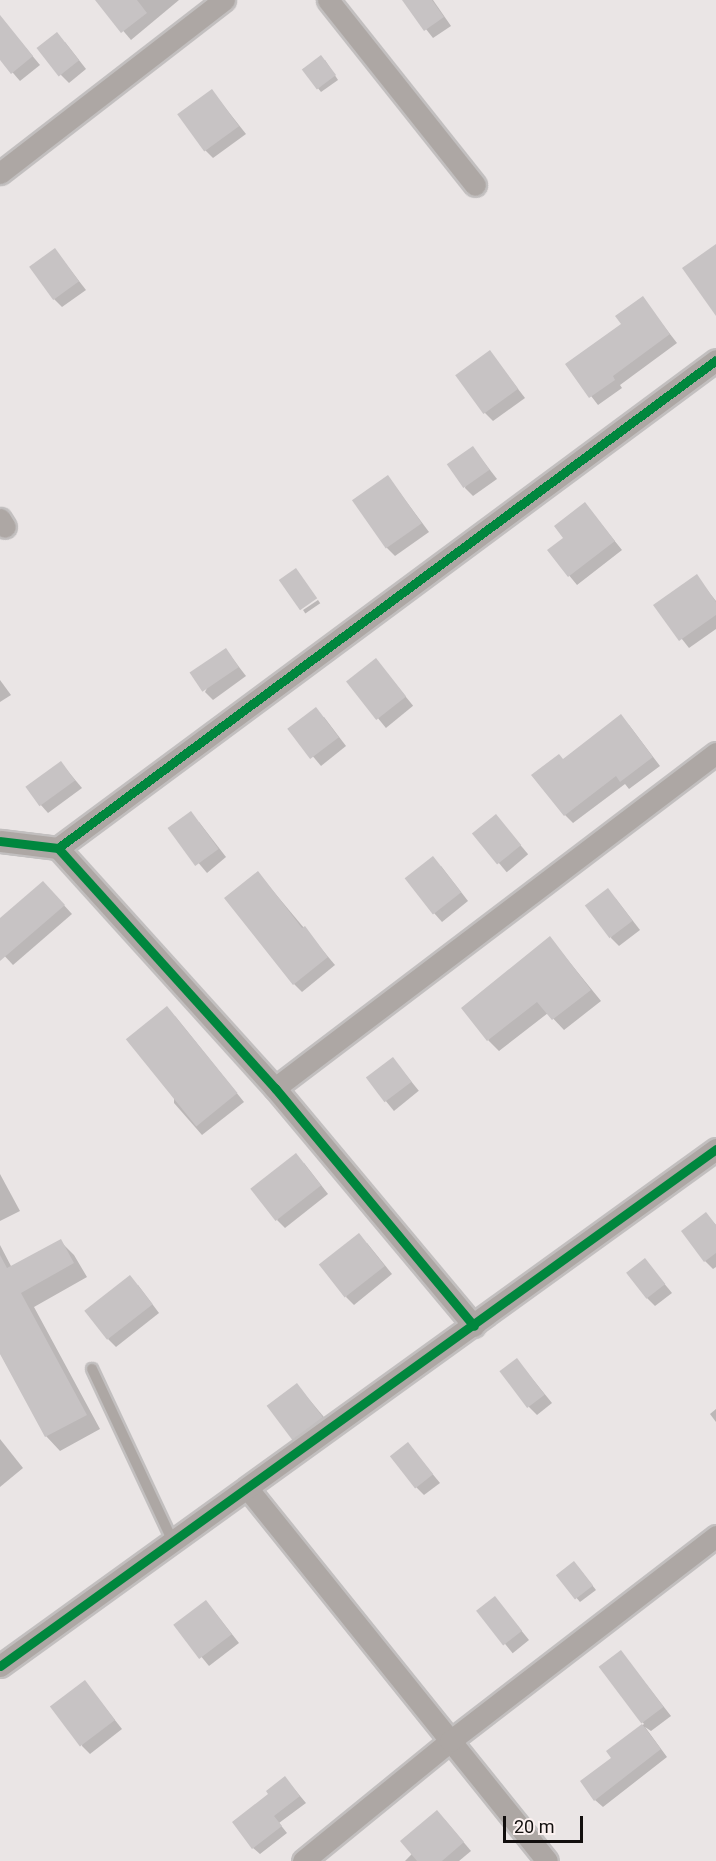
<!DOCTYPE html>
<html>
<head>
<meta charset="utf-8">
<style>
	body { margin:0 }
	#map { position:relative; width:716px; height:1861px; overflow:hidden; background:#eae5e5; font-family:Roboto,sans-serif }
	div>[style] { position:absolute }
	.shadow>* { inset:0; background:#0003; transform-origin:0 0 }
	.building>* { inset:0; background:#c7c3c4; transform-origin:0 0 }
	.roads { filter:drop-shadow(2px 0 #c2bfbf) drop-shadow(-2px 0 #c2bfbf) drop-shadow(0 2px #c2bfbf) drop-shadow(0 -2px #c2bfbf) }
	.service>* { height:10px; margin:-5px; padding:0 5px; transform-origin:5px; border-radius:5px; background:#ada7a4 }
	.minor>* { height:21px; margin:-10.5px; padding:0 10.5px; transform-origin:10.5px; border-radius:10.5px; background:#ada7a4 }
	.cycleway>* { height:9px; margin:-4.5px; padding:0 4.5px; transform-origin:4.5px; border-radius:4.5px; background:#00873e }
	span { translate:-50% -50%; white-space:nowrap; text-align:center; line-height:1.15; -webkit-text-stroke:4.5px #fbf1f0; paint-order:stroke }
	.scale { position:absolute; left:503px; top:1816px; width:80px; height:27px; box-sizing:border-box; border:3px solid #120f0e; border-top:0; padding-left:8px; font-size:18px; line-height:21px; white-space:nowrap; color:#120f0e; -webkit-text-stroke:4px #fbf1f0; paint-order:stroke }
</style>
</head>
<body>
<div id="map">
	<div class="shadow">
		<i style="clip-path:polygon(97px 0,179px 0,131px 40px)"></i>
		<i style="clip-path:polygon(403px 0,433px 0,451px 26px,433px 38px)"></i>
		<i style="clip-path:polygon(6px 24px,40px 65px,20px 81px,0 58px,0 29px)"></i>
		<i style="clip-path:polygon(65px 42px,86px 69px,69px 83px,61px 75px)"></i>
		<i style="clip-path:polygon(325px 60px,338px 80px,321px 92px,303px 69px)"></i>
		<i style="clip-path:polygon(212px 91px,246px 134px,213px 158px,205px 150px)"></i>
		<i style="clip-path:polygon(55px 250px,86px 290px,62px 307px,54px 299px)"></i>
		<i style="clip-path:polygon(642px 298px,677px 343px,620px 385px,622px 388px,598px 405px,567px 365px,623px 325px)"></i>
		<i style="clip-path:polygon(490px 352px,525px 398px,493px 421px,485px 413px)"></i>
		<i style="clip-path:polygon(473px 448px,497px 479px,473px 496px,465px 488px)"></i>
		<i style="clip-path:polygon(388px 477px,429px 532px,395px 556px,387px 548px)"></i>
		<i style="clip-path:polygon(585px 504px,622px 550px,577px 585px,549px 551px,565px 538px)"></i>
		<i style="clip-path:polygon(696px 576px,716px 601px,716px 629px,689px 648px,656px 606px)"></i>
		<i style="left:318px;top:600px;width:4px;height:18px;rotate:56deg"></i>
		<i style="clip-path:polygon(226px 650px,246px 676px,213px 700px,205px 692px)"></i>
		<i style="left:376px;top:660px;width:59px;height:35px;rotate:51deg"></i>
		<i style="clip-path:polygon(0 680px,11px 695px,0 702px)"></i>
		<i style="clip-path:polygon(324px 717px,346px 746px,321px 766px,290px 729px)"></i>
		<i style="clip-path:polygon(629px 725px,660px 766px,629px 789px,625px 784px,573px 823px,565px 815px,563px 760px)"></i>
		<i style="clip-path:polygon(61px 763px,82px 788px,48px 813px,40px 804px)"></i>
		<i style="left:496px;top:816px;width:50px;height:28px;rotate:50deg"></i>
		<i style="clip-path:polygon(199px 822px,226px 857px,207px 873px,170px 829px)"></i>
		<i style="clip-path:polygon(441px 866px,468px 901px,442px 922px,434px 913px)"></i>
		<i style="clip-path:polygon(258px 873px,335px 965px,302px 992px,294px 984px)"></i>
		<i style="clip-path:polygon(51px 891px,72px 914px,13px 965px,0 951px,0 921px)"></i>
		<i style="clip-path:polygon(616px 899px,640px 930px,619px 946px,611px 938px)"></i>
		<i style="clip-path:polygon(550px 938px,601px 1001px,564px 1030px,548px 1013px,499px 1051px,488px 1040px)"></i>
		<i style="clip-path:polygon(175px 1016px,244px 1102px,202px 1135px,174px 1103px)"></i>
		<i style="left:393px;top:1059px;width:41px;height:32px;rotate:51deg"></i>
		<i style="clip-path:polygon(304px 1163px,328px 1194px,285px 1228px,277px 1220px)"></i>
		<i style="clip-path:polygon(0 1174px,20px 1211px,0 1221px)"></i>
		<i style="clip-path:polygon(706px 1214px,716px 1225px,716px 1267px,713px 1269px,705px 1261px)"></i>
		<i style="clip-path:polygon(60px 1241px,74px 1255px,87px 1277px,34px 1307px,100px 1429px,60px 1451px,46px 1436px,0 1353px,0 1245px,12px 1268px)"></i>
		<i style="clip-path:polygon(367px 1243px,392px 1274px,354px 1305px,346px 1297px)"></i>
		<i style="clip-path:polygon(645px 1260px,672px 1293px,655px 1306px,647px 1298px)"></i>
		<i style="clip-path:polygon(138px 1285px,159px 1313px,116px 1347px,108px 1339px)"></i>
		<i style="clip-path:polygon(517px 1360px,552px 1403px,537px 1415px,529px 1407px)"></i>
		<i style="left:297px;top:1385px;width:52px;height:36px;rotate:50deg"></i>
		<i style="clip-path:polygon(716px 1409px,716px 1422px,710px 1414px)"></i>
		<i style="clip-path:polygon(0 1439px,23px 1468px,0 1487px)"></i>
		<i style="clip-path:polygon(408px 1444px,440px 1483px,424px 1495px,416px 1487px)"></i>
		<i style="clip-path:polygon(578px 1567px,596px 1590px,580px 1602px,558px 1576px)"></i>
		<i style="left:495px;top:1598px;width:54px;height:21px;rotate:51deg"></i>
		<i style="clip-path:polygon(213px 1610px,239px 1643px,209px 1666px,175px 1625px)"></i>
		<i style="clip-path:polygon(621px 1652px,671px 1716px,651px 1731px,645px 1727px,667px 1757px,603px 1807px,595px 1800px,613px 1758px,608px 1751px,644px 1724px,601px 1667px)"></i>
		<i style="clip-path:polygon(85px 1682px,122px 1729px,90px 1754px,82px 1746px)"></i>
		<i style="clip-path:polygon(291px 1785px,306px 1803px,279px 1823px,287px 1833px,260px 1854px,253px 1848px,270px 1795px)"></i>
		<i style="clip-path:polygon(445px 1820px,471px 1851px,459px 1861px,405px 1861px)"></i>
	</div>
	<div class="building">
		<i style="clip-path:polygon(95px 0,137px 0,147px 13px,121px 33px)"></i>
		<i style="clip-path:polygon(402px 0,432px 0,444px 17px,424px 31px)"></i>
		<i style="clip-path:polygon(0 15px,33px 56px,11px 74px,0 60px)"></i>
		<i style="left:57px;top:32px;width:36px;height:26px;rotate:52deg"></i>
		<i style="left:321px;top:55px;width:25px;height:24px;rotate:53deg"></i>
		<i style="left:212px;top:89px;width:46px;height:43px;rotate:54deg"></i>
		<i style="clip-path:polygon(716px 244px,716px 316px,682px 268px)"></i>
		<i style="left:55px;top:248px;width:41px;height:32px;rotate:54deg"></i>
		<i style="clip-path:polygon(643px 296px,670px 334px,613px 376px,615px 380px,589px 398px,565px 364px,621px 324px,615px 316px)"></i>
		<i style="left:490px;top:350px;width:48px;height:43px;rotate:54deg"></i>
		<i style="left:473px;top:446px;width:29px;height:32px;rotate:55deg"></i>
		<i style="left:388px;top:475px;width:59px;height:44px;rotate:55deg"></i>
		<i style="clip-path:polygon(585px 502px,615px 541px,568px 577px,547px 550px,563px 538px,554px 526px)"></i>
		<i style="left:296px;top:568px;width:37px;height:21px;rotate:55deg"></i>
		<i style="clip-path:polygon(697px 574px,716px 602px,716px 615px,679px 641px,653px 605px)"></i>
		<i style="left:226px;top:648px;width:23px;height:44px;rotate:56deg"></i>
		<i style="left:376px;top:658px;width:49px;height:38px;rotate:52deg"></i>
		<i style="left:316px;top:707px;width:38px;height:36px;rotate:53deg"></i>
		<i style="clip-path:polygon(621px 714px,653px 757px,620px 782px,616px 776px,564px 816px,531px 775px,559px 754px,563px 759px)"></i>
		<i style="left:61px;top:761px;width:24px;height:44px;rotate:54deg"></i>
		<i style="left:191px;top:811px;width:47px;height:29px;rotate:54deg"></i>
		<i style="left:496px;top:814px;width:40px;height:31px;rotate:51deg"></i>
		<i style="left:433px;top:856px;width:46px;height:36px;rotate:52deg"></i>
		<i style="clip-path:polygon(258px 871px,302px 928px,305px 926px,328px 957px,293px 985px,224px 898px)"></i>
		<i style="clip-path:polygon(43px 881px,65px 905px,0 961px,0 918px)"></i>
		<i style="left:608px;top:888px;width:41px;height:29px;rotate:53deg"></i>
		<i style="clip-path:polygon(550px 936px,591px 990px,552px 1020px,537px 1002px,487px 1041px,461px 1008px)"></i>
		<i style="left:167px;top:1006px;width:112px;height:53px;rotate:51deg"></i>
		<i style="left:393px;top:1057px;width:31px;height:34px;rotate:53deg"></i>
		<i style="left:296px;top:1153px;width:41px;height:58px;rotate:52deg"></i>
		<i style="clip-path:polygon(706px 1212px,716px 1225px,716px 1253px,704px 1262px,681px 1231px)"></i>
		<i style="left:359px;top:1233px;width:42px;height:51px;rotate:52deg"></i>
		<i style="clip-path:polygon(61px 1239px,74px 1263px,21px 1293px,87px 1415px,45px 1437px,0 1354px,0 1255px,7px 1268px)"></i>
		<i style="left:645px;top:1258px;width:33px;height:24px;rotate:52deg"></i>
		<i style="left:130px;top:1275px;width:37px;height:58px;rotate:52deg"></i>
		<i style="left:517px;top:1358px;width:46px;height:22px;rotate:53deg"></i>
		<i style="left:297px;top:1383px;width:43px;height:38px;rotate:53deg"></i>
		<i style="left:408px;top:1442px;width:41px;height:23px;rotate:52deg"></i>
		<i style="left:574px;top:1561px;width:31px;height:23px;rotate:52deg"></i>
		<i style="left:495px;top:1596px;width:44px;height:24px;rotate:52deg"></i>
		<i style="left:206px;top:1600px;width:43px;height:41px;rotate:53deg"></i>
		<i style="left:621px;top:1650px;width:71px;height:28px;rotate:53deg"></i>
		<i style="left:85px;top:1680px;width:50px;height:44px;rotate:53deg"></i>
		<i style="clip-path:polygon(642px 1724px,661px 1749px,594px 1801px,580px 1781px,611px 1758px,606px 1751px)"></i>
		<i style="clip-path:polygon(285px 1776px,300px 1796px,274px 1816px,282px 1826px,252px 1849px,232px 1822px,268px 1794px,266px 1791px)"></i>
		<i style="clip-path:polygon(437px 1810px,464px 1842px,442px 1861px,417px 1861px,400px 1841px)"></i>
	</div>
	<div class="roads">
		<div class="service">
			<i style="left:92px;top:1369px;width:191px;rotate:64.9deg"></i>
		</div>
		<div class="minor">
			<i style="left:328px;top:0;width:236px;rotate:51.5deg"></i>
			<i style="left:0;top:173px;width:283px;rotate:-37.7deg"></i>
			<i style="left:0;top:519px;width:9px;rotate:58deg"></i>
			<i style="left:0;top:841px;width:58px;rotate:6.9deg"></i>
			<i style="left:58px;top:848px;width:324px;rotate:47.9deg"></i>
			<i style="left:275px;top:1088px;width:310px;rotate:50.1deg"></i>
			<i style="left:58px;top:848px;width:819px;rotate:-36.56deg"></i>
			<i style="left:275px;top:1088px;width:554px;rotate:-37.22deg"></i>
			<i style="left:248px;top:1489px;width:477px;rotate:51.2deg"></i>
			<i style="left:0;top:1666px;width:883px;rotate:-35.83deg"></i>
			<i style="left:303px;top:1861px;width:190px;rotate:-39.2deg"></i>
			<i style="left:450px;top:1741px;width:336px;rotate:-37.6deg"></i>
		</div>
	</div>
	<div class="cycleway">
		<i style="left:0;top:841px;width:58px;rotate:6.9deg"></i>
		<i style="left:58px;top:848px;width:324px;rotate:47.9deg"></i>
		<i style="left:275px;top:1088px;width:310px;rotate:50.1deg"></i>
		<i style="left:58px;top:848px;width:819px;rotate:-36.56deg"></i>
		<i style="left:0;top:1666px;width:883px;rotate:-35.83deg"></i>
	</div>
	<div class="scale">20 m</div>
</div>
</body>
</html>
